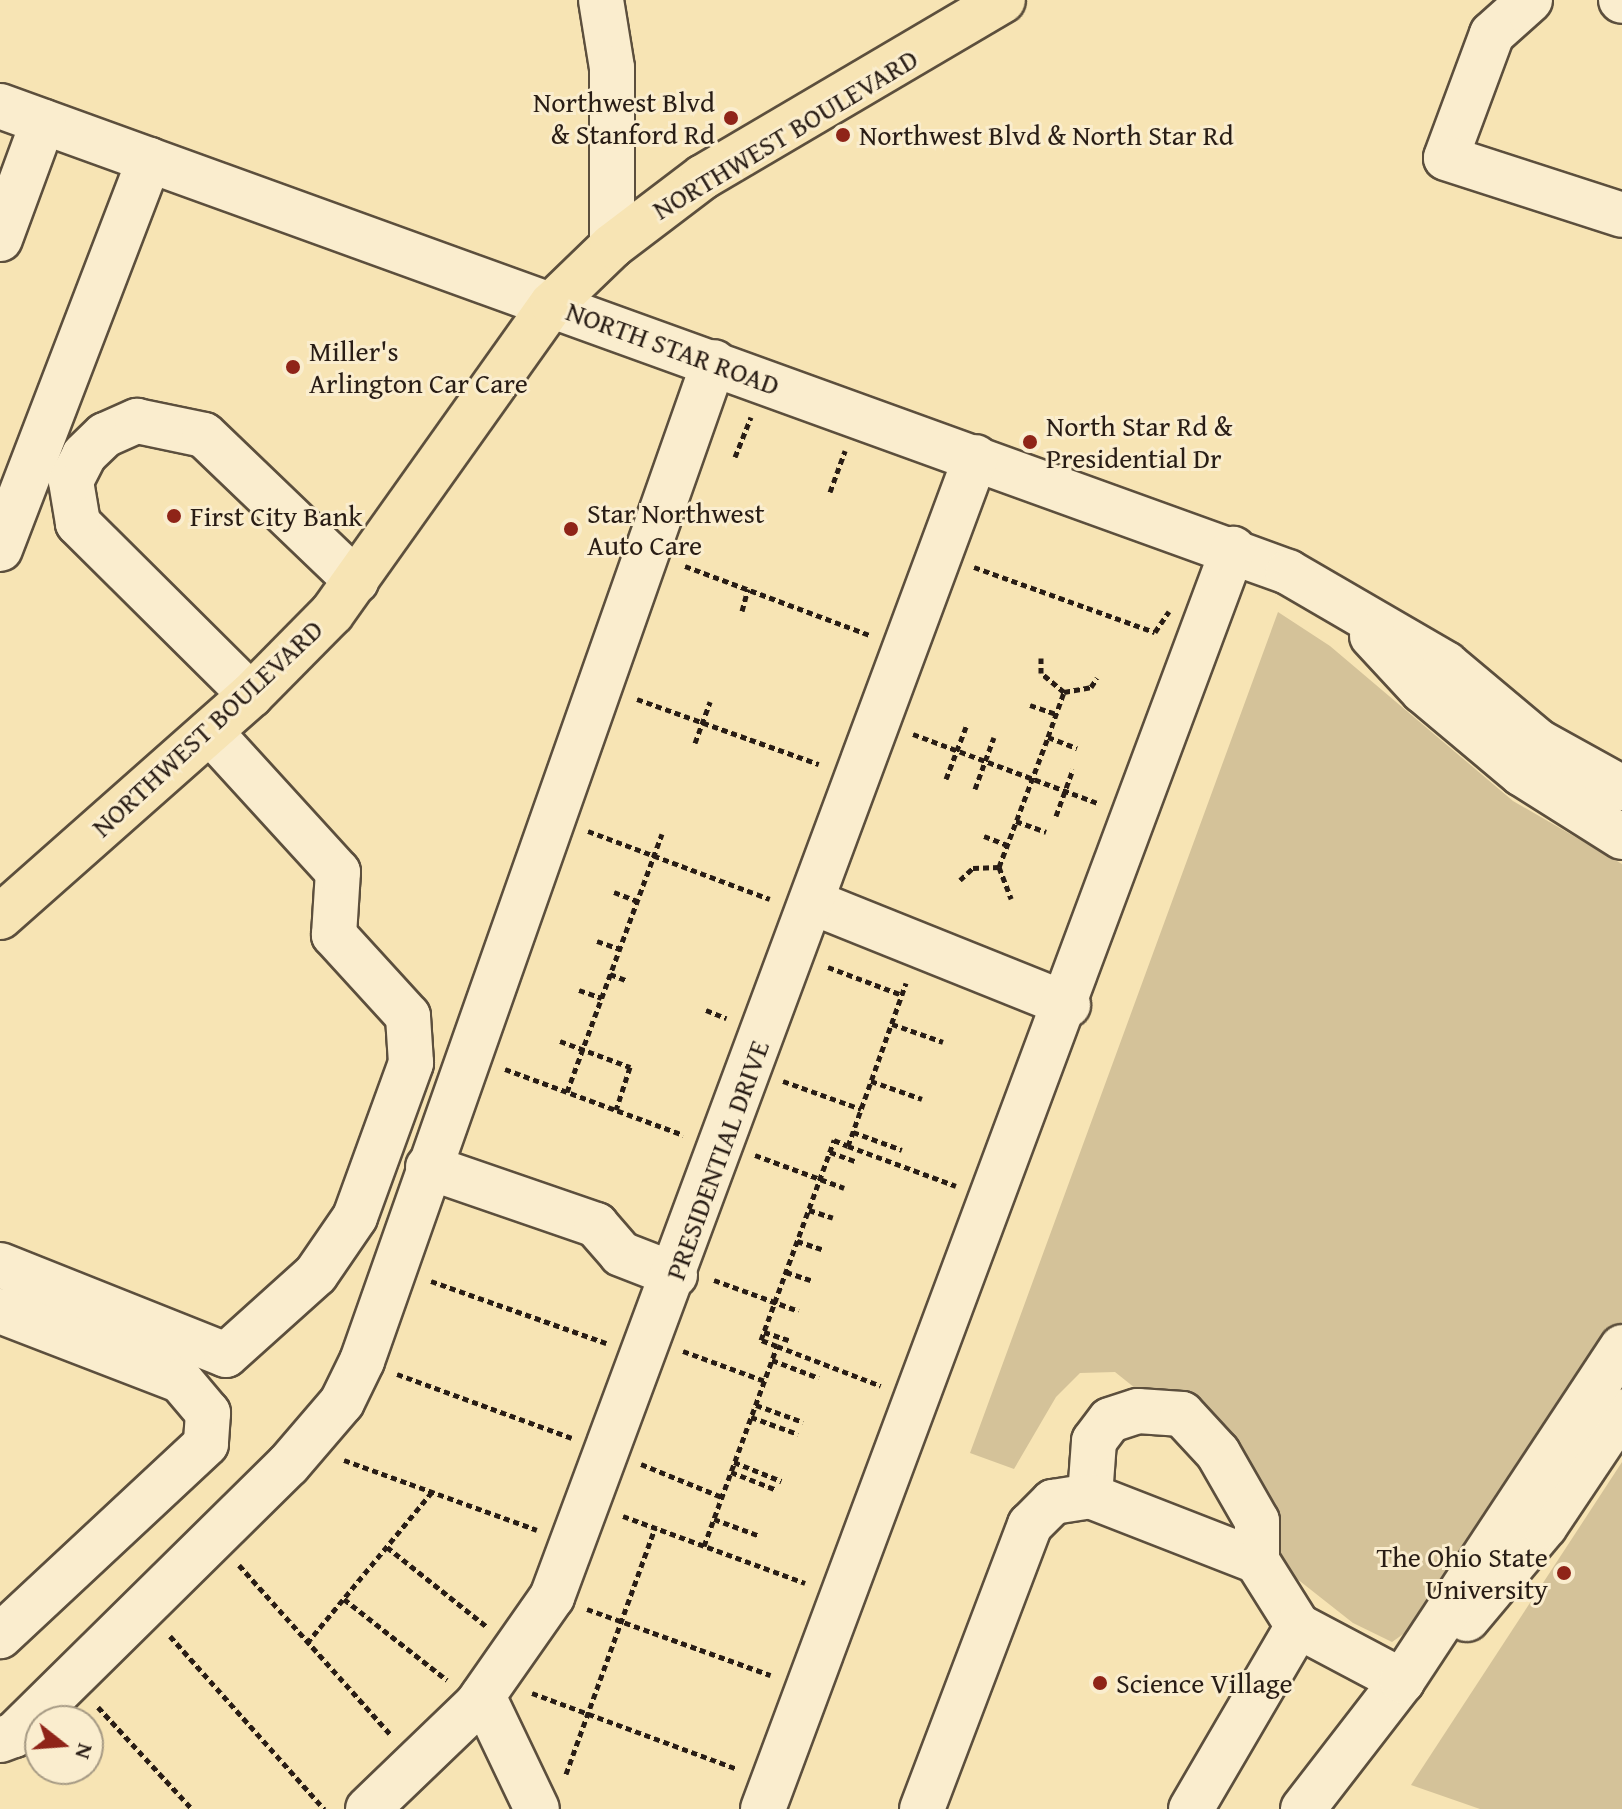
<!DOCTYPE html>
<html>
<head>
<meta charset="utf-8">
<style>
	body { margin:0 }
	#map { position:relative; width:1622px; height:1809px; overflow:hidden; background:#f7e4b4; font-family:"Gentium Book Plus",serif }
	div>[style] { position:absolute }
	.green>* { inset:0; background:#d4c299 }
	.path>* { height:5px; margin-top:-2.5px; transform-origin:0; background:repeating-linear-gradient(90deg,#291d15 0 6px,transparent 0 10px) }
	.roads { filter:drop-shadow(2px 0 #5c4f3d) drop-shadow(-2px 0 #5c4f3d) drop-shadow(0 2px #5c4f3d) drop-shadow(0 -2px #5c4f3d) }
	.minor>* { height:44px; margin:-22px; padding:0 22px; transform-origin:22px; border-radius:22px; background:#faedce }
	.major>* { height:44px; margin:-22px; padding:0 22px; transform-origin:22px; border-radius:22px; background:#f7e4b4 }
	.dots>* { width:22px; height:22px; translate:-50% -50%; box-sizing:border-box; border:4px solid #faedce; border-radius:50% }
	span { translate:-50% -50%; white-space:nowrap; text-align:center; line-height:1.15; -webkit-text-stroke:6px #faedce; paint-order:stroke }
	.poi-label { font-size:28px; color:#291d15 }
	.right { translate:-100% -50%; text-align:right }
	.left { translate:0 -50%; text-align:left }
	.street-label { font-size:28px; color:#291d15 }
	.north { position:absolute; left:24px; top:1705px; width:80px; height:80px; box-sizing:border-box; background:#faedce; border:2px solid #a69a84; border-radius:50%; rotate:107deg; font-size:22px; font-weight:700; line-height:32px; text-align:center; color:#291d15 }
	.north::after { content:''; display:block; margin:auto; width:28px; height:36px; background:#8f2418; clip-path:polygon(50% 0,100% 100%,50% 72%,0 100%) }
</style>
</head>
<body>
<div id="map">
	<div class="green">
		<i style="clip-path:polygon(1278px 612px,1330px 646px,1513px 801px,1622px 864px,1622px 1322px,1573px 1406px,1409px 1630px,1392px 1642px,1353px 1623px,1287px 1571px,1155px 1404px,1115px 1372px,1080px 1373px,1056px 1397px,1014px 1469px,970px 1453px)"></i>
		<i style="clip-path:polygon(1622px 1462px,1622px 1809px,1480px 1809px,1411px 1785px)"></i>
	</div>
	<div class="path">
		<i style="left:735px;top:457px;width:43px;rotate:-68.2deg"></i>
		<i style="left:830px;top:492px;width:44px;rotate:-69.9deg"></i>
		<i style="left:685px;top:566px;width:197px;rotate:20.5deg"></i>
		<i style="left:974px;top:567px;width:192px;rotate:19.8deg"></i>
		<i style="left:1155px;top:632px;width:25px;rotate:-56deg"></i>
		<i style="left:742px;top:611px;width:23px;rotate:-75deg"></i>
		<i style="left:1064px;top:692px;width:27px;rotate:-10deg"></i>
		<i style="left:1091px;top:687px;width:11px;rotate:-56deg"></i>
		<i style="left:637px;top:699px;width:193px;rotate:19.7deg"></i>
		<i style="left:1030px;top:705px;width:28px;rotate:19deg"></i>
		<i style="left:913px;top:734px;width:197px;rotate:20.5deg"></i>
		<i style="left:1048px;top:737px;width:31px;rotate:21deg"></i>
		<i style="left:695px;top:743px;width:44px;rotate:-69.9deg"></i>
		<i style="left:946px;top:779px;width:56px;rotate:-69deg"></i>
		<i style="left:975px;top:789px;width:55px;rotate:-69.9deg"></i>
		<i style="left:1056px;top:816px;width:50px;rotate:-70.1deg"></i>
		<i style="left:1016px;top:821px;width:32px;rotate:20deg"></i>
		<i style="left:588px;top:831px;width:194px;rotate:20.5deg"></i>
		<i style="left:984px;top:836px;width:26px;rotate:21deg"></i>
		<i style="left:999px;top:867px;width:34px;rotate:69deg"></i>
		<i style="left:960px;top:880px;width:18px;rotate:-43deg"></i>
		<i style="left:973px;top:868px;width:26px;rotate:-2deg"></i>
		<i style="left:999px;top:867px;width:139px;rotate:-69.3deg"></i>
		<i style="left:1048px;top:737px;width:48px;rotate:-70.4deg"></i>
		<i style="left:1064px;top:692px;width:30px;rotate:-140deg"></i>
		<i style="left:1041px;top:673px;width:15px;rotate:-90deg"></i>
		<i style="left:614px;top:892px;width:26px;rotate:21deg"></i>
		<i style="left:597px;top:941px;width:24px;rotate:19deg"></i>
		<i style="left:828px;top:967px;width:79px;rotate:20.7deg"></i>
		<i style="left:610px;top:974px;width:19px;rotate:21deg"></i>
		<i style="left:579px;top:990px;width:24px;rotate:19deg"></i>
		<i style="left:706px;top:1010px;width:22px;rotate:22deg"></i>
		<i style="left:892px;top:1024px;width:54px;rotate:19.4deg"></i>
		<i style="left:560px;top:1041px;width:75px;rotate:20.4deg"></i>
		<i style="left:630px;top:1067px;width:45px;rotate:108deg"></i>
		<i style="left:505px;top:1069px;width:190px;rotate:20.3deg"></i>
		<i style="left:783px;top:1081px;width:83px;rotate:19.7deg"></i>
		<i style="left:871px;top:1081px;width:54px;rotate:19.4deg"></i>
		<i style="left:567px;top:1092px;width:275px;rotate:-69.8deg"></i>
		<i style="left:853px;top:1132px;width:52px;rotate:20.2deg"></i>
		<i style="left:848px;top:1146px;width:115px;rotate:20.3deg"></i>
		<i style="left:830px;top:1152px;width:27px;rotate:20deg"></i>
		<i style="left:755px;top:1155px;width:95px;rotate:20.3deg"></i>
		<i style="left:809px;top:1210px;width:25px;rotate:18deg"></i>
		<i style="left:797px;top:1241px;width:26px;rotate:18deg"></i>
		<i style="left:786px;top:1272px;width:26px;rotate:18deg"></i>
		<i style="left:714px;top:1280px;width:90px;rotate:20deg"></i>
		<i style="left:431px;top:1281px;width:186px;rotate:19.5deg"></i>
		<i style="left:764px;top:1332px;width:26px;rotate:18deg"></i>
		<i style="left:777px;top:1346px;width:111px;rotate:21deg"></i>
		<i style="left:683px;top:1351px;width:87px;rotate:20.1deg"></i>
		<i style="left:772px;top:1360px;width:50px;rotate:21deg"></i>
		<i style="left:397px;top:1374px;width:186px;rotate:20.1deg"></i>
		<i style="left:756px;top:1405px;width:50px;rotate:19.9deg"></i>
		<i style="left:751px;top:1417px;width:50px;rotate:19.9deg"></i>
		<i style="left:344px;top:1460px;width:205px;rotate:19.9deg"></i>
		<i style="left:734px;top:1462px;width:51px;rotate:22deg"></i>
		<i style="left:641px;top:1464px;width:87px;rotate:22.2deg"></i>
		<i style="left:731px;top:1472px;width:49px;rotate:21.4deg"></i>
		<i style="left:623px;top:1516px;width:194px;rotate:20.2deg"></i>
		<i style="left:714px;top:1519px;width:49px;rotate:20.3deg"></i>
		<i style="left:704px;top:1546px;width:213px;rotate:-69.9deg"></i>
		<i style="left:777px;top:1346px;width:17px;rotate:-159deg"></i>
		<i style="left:761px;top:1340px;width:213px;rotate:-69.9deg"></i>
		<i style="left:834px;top:1140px;width:15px;rotate:23deg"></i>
		<i style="left:848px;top:1146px;width:173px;rotate:-70.4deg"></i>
		<i style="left:387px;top:1547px;width:127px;rotate:38.6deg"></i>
		<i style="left:239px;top:1565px;width:227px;rotate:48.2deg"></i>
		<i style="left:344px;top:1599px;width:131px;rotate:38.2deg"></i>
		<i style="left:587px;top:1609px;width:195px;rotate:19.8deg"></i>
		<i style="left:170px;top:1636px;width:232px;rotate:48.3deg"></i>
		<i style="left:307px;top:1643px;width:196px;rotate:-50.4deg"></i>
		<i style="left:532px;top:1693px;width:219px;rotate:20.3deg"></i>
		<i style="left:98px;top:1707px;width:139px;rotate:47.3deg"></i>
		<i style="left:566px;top:1774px;width:262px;rotate:-70.1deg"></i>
	</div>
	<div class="roads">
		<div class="minor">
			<i style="left:601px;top:0;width:69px;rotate:80.8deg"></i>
			<i style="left:612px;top:68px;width:178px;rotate:90deg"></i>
			<i style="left:1530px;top:0;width:51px;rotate:138.2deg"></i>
			<i style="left:1492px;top:34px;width:132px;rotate:110.4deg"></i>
			<i style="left:1446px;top:158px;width:185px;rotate:17.9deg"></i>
			<i style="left:1621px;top:0;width:1px;rotate:45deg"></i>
			<i style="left:0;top:106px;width:1370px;rotate:19.89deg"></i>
			<i style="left:1288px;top:572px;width:183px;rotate:30.2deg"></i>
			<i style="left:1446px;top:664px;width:121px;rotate:40deg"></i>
			<i style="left:1539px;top:742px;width:95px;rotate:29deg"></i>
			<i style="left:0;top:239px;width:125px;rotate:-69.8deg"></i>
			<i style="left:0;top:549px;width:417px;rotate:-69deg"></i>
			<i style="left:1372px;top:636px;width:75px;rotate:47.2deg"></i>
			<i style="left:1423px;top:691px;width:129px;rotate:40deg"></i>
			<i style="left:1522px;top:774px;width:118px;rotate:32.2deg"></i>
			<i style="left:251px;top:695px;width:244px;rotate:-135.2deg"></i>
			<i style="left:78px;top:523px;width:43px;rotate:-99.5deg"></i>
			<i style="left:71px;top:481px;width:29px;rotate:-63deg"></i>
			<i style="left:84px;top:455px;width:29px;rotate:-44deg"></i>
			<i style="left:105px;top:435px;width:35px;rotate:-24deg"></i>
			<i style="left:137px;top:421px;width:68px;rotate:11.8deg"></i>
			<i style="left:204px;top:435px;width:211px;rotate:43.8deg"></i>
			<i style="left:812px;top:902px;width:276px;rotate:21.9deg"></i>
			<i style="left:428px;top:1167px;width:178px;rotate:19deg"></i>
			<i style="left:596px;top:1225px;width:38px;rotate:49deg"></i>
			<i style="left:621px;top:1254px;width:58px;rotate:21.3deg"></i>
			<i style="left:0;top:1265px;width:243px;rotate:21.7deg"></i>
			<i style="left:226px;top:1355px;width:121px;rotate:-42deg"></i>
			<i style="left:316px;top:1274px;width:69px;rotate:-55.6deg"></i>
			<i style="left:355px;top:1217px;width:164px;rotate:-70deg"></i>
			<i style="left:411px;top:1063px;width:47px;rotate:-93.7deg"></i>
			<i style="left:408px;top:1016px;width:110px;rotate:-132.4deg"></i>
			<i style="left:334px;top:935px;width:63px;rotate:-86.4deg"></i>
			<i style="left:338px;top:872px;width:190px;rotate:-132.4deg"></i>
			<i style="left:0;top:1311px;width:194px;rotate:21.1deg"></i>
			<i style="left:181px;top:1381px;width:42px;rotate:49.8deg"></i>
			<i style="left:208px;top:1413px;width:31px;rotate:94deg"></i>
			<i style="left:206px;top:1444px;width:282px;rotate:137deg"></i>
			<i style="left:1090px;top:1496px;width:55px;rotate:-85.8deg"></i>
			<i style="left:1094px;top:1441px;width:26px;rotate:-53deg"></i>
			<i style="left:1110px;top:1420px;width:29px;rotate:-18deg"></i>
			<i style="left:1138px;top:1411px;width:44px;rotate:3.9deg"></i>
			<i style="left:1182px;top:1414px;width:53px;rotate:47.3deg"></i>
			<i style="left:1218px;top:1453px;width:78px;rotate:60.2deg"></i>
			<i style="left:1257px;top:1521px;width:40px;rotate:90deg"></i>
			<i style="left:1467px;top:1619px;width:121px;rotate:-50deg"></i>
			<i style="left:1545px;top:1526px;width:138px;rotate:-56.2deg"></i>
			<i style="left:483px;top:1696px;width:125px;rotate:64.5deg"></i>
			<i style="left:0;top:1740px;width:15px;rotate:-20deg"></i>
			<i style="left:14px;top:1735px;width:385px;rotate:-44.6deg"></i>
			<i style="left:288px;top:1465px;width:83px;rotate:-49.4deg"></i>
			<i style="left:342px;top:1402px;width:46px;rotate:-64deg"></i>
			<i style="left:362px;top:1361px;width:1059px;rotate:-70.59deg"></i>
			<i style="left:368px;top:1809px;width:151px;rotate:-43.9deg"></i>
			<i style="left:477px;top:1704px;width:131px;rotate:-55deg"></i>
			<i style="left:552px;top:1597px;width:1216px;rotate:-69.6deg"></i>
			<i style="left:763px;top:1809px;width:1345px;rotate:-69.54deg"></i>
			<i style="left:922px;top:1809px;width:304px;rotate:-69.2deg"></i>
			<i style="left:1030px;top:1525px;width:33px;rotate:-45deg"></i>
			<i style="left:1053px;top:1502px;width:37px;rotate:-9deg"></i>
			<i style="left:1090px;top:1496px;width:179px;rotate:21.3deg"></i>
			<i style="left:1257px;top:1561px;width:77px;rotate:57.8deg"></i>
			<i style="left:1298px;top:1626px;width:118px;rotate:27.9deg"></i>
			<i style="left:1191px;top:1809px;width:212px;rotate:-59.7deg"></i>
			<i style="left:1303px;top:1809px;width:162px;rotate:-52.3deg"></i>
			<i style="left:1402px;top:1681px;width:400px;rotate:-56.6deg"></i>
		</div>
		<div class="major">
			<i style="left:0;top:917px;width:335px;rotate:-41.5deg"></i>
			<i style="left:251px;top:695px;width:115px;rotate:-45.4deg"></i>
			<i style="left:332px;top:613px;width:379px;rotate:-54.6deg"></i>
			<i style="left:552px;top:304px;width:83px;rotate:-44deg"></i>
			<i style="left:612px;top:246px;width:114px;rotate:-37.2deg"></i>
			<i style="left:703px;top:177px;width:348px;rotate:-30.5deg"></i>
		</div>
	</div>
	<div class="dots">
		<i style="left:731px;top:118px;background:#8f2418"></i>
		<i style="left:843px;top:135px;background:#8f2418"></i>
		<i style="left:293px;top:367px;background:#8f2418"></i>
		<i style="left:1030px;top:442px;background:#8f2418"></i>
		<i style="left:174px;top:516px;background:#8f2418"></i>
		<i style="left:571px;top:529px;background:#8f2418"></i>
		<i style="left:1564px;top:1573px;background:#8f2418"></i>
		<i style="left:1100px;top:1683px;background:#8f2418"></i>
	</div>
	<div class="poi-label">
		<span class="right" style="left:715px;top:118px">Northwest Blvd<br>&amp; Stanford Rd</span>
		<span class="left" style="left:859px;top:135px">Northwest Blvd &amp; North Star Rd</span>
		<span class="left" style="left:309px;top:367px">Miller's<br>Arlington Car Care</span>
		<span class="left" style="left:1046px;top:442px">North Star Rd &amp;<br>Presidential Dr</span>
		<span class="left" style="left:587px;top:529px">Star Northwest<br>Auto Care</span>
		<span class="left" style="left:190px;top:516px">First City Bank</span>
		<span class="right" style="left:1548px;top:1573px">The Ohio State<br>University</span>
		<span class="left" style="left:1116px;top:1683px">Science Village</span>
	</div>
	<div class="street-label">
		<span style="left:785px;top:134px;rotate:-31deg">NORTHWEST BOULEVARD</span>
		<span style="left:673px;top:348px;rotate:20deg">NORTH STAR ROAD</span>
		<span style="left:207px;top:728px;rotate:-43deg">NORTHWEST BOULEVARD</span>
		<span style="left:717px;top:1160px;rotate:-70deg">PRESIDENTIAL DRIVE</span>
	</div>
	<div class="north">N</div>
</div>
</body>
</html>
